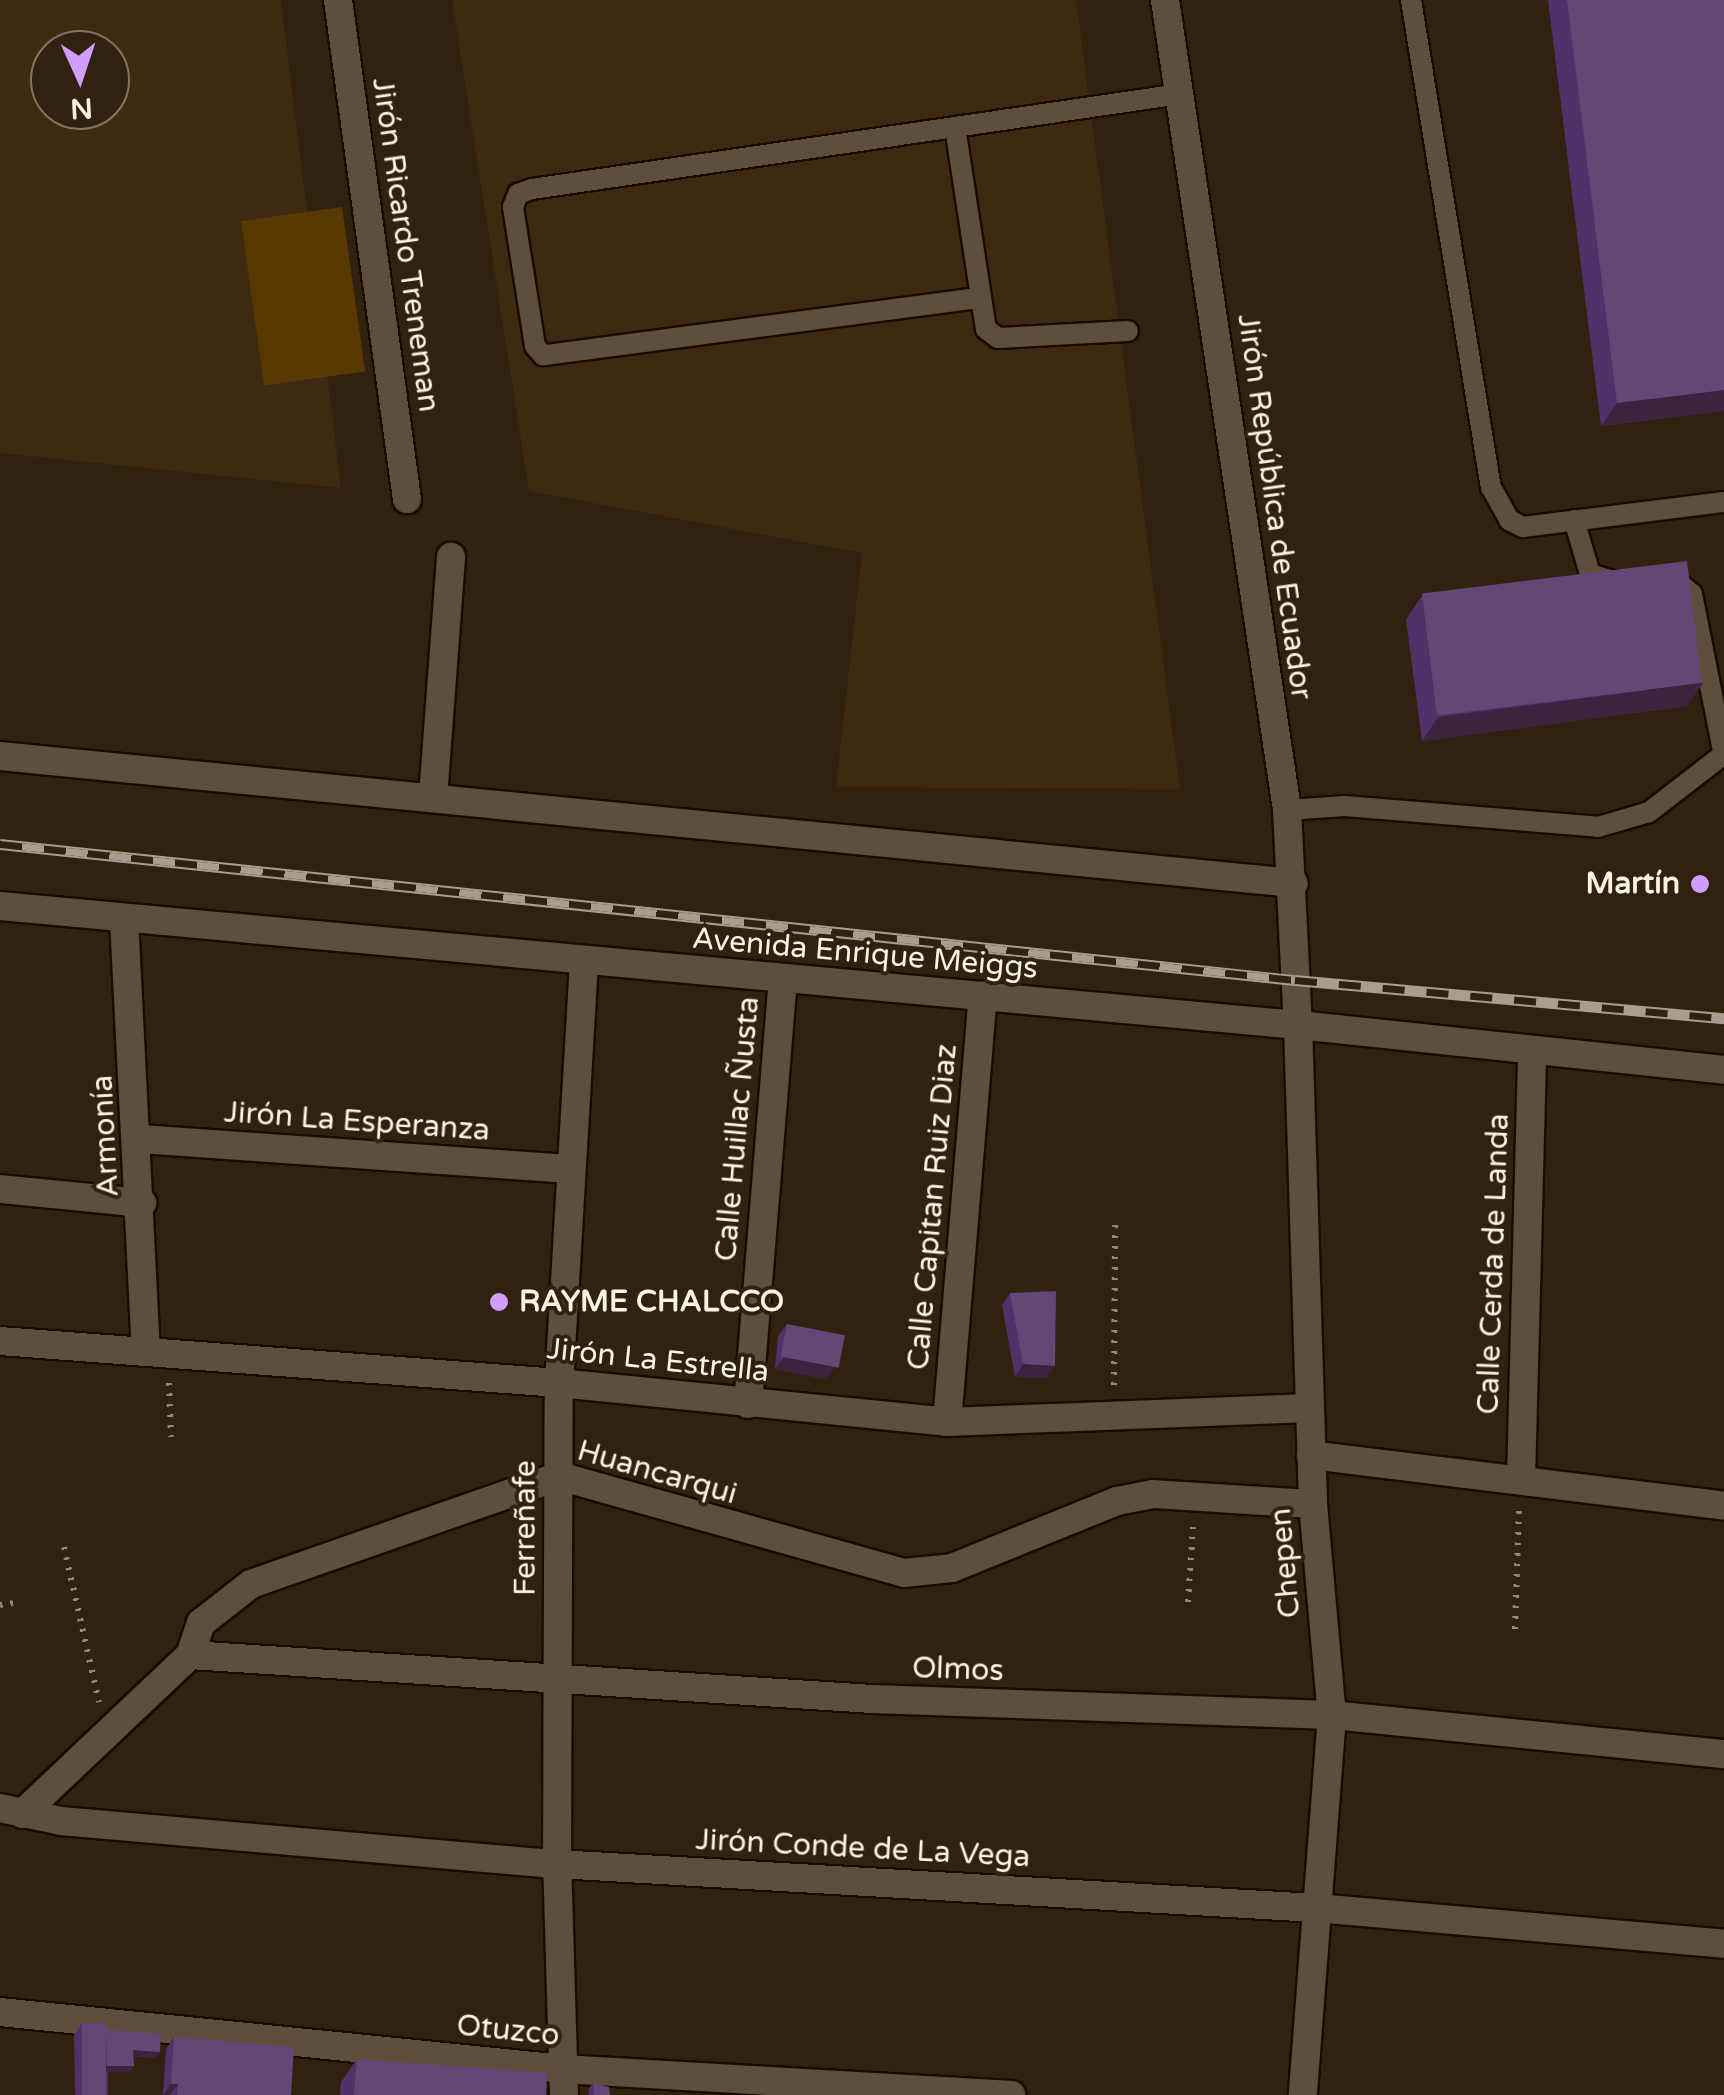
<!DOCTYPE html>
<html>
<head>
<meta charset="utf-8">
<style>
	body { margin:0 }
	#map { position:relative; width:1724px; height:2095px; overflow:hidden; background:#30220f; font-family:"Varela Round",sans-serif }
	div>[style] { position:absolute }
	.built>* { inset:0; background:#3d2a11 }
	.green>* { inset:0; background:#593801; transform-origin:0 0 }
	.path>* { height:6px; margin-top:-3px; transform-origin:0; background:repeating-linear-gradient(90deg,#938777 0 2.5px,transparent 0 10.5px) }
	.roads { filter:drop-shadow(2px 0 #180b00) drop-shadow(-2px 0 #180b00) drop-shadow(0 2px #180b00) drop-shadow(0 -2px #180b00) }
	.service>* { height:20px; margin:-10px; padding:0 10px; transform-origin:10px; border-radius:10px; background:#5f4e3b }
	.minor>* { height:28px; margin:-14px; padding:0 14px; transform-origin:14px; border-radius:14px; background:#5f4e3b }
	.tertiary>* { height:28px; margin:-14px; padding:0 14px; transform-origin:14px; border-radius:14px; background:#5f4e3b }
	.rail>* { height:11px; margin-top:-5.5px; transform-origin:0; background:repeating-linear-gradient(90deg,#30220f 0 22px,#a89d8e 0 44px); box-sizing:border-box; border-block:2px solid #a89d8e }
	.wall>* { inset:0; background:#523169 }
	.shaded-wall>* { inset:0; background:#3d2340 }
	.building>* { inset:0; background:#644677; transform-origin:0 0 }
	.dots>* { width:28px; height:28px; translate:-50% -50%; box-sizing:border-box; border:5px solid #30220f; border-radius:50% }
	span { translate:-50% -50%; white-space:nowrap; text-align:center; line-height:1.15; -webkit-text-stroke:8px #30220f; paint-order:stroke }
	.street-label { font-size:30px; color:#fcf2e6 }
	.poi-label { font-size:30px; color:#fcf2e6; font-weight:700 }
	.right { translate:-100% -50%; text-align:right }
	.left { translate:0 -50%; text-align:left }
	.north { position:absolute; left:30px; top:30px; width:100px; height:100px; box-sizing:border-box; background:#30220f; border:2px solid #827565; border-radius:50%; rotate:177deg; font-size:28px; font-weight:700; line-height:40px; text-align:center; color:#fcf2e6 }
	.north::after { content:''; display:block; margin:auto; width:35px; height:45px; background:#d19dfe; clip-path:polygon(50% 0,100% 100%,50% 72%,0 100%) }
</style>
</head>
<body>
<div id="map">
	<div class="built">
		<i style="clip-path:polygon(evenodd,0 0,281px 0,341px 488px,0 453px,0 0,50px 50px,110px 50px,110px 110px,50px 110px,50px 50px)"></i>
		<i style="clip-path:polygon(452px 0,1076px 0,1180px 789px,836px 787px,862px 553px,529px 491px)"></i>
	</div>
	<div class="green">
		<i style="left:342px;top:207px;width:166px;height:102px;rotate:82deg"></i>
	</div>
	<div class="path">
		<i style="left:169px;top:1383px;width:54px;rotate:87.9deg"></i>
		<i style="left:1114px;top:1385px;width:163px;rotate:-89.6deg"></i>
		<i style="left:64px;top:1547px;width:159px;rotate:77.3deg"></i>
		<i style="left:1188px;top:1602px;width:75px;rotate:-86.2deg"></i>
		<i style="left:0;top:1605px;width:20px;rotate:-9deg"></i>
		<i style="left:1515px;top:1629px;width:118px;rotate:-88.1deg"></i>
	</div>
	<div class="roads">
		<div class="service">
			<i style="left:1411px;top:0;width:494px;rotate:80.7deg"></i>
			<i style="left:1491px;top:487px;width:38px;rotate:61deg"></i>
			<i style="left:1509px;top:520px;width:16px;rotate:27deg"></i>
			<i style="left:1523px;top:527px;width:203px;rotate:-7.1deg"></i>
			<i style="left:955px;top:127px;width:204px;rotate:81.3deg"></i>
			<i style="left:986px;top:329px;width:15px;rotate:37deg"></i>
			<i style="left:998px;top:338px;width:130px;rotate:-3.1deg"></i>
			<i style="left:978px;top:298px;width:439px;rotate:172.5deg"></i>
			<i style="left:543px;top:355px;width:12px;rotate:-132deg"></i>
			<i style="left:535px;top:346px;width:141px;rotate:-99deg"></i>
			<i style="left:513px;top:207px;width:14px;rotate:-69deg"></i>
			<i style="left:518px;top:194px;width:15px;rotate:-20deg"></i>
			<i style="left:532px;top:189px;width:655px;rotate:-8.34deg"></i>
			<i style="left:1574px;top:520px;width:56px;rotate:73.5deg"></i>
			<i style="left:1590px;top:574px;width:27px;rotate:17deg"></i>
			<i style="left:1674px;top:579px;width:23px;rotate:40deg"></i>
			<i style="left:1692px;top:594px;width:164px;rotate:78.8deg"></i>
			<i style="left:1287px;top:810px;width:58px;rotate:-3.9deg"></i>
			<i style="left:1345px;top:806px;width:254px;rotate:4.7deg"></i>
			<i style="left:1598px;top:827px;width:53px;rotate:-16.4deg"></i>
			<i style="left:1649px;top:812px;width:95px;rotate:-37.7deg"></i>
		</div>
		<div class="minor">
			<i style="left:338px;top:0;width:504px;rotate:82.13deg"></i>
			<i style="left:0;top:756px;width:1300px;rotate:5.61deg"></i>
			<i style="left:433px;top:797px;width:241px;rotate:-85.7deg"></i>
			<i style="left:0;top:906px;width:1303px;rotate:5.24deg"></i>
			<i style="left:1298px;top:1025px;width:479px;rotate:88.2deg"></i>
			<i style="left:1313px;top:1504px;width:212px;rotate:84.9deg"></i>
			<i style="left:1332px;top:1715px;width:381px;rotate:94.4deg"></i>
			<i style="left:124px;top:919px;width:432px;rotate:87.1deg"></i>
			<i style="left:140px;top:1139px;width:431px;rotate:4deg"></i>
			<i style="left:0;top:1189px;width:143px;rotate:5.6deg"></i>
			<i style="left:0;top:1341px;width:561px;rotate:4.3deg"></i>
			<i style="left:559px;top:1383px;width:390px;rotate:5.7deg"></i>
			<i style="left:947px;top:1422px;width:362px;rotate:-2.2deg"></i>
			<i style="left:748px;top:1404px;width:425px;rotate:-85.3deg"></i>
			<i style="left:947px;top:1422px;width:428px;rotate:-85.2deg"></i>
			<i style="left:1311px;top:1455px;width:416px;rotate:7deg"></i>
			<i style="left:1521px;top:1479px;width:428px;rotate:-88.5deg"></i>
			<i style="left:190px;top:1655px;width:683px;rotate:3.69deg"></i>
			<i style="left:872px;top:1699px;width:460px;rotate:2deg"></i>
			<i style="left:1332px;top:1715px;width:394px;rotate:5.7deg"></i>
			<i style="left:0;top:1808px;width:62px;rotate:12deg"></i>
			<i style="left:61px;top:1821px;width:498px;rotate:5deg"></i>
			<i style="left:557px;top:1864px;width:760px;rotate:3.32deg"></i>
			<i style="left:1316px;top:1908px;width:410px;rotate:5deg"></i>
			<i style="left:22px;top:1814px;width:231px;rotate:-43.4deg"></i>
			<i style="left:190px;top:1655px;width:34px;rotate:-71deg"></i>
			<i style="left:201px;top:1623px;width:63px;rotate:-38deg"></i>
			<i style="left:251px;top:1584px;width:326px;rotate:-19.3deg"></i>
			<i style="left:559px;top:1476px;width:358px;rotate:15.7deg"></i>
			<i style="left:904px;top:1573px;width:48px;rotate:-5.9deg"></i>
			<i style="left:952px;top:1568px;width:178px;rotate:-22.1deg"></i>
			<i style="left:1117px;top:1501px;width:37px;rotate:-11deg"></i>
			<i style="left:1153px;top:1494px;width:160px;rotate:3.6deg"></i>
			<i style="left:0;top:2012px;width:566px;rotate:5.78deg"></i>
			<i style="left:563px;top:2069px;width:449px;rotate:3.3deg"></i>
			<i style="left:564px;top:2095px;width:231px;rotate:-91.7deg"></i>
			<i style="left:557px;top:1864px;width:481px;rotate:-89.8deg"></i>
			<i style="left:559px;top:1383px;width:422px;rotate:-86.6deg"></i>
		</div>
		<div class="tertiary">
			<i style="left:1165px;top:0;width:819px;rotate:81.43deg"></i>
			<i style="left:1287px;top:810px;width:215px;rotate:87.1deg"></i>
			<i style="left:1298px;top:1025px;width:428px;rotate:6deg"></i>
		</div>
	</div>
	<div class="rail">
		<i style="left:0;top:844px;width:1302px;rotate:6deg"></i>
		<i style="left:1295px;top:980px;width:431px;rotate:5.1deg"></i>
	</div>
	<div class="wall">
		<i style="clip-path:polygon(1548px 0,1724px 0,1724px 411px,1601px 426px)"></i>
		<i style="clip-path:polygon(1422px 596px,1687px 706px,1422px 741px,1406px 619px)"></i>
		<i style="clip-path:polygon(1010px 1293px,1046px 1378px,1015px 1377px,1002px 1305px)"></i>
		<i style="clip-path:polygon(787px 1324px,826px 1379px,775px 1369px,778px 1336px)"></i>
		<i style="clip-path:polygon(82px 2023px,106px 2029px,160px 2052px,156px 2058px,133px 2056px,134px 2066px,129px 2072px,108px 2072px,108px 2095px,75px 2095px,74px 2036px)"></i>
		<i style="clip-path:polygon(174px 2037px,291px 2095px,163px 2095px,166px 2049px)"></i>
		<i style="clip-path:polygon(357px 2059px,546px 2095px,340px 2095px,341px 2082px)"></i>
		<i style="clip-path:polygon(593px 2083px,610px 2095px,589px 2095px,588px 2090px)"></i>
	</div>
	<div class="shaded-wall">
		<i style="clip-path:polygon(1724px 390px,1724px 411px,1601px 426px,1617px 403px)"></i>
		<i style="clip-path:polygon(1703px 683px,1687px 706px,1422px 741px,1438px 717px)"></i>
		<i style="clip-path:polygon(784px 1357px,835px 1367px,826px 1379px,775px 1369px)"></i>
		<i style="clip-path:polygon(1023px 1364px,1055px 1366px,1046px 1378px,1015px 1377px)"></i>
		<i style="clip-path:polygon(133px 2050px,160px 2052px,156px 2058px,129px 2056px)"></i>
		<i style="clip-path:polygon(103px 2066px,134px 2066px,129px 2072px,98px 2072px)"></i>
		<i style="clip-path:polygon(171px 2084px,178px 2084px,170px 2095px,163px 2095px)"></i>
	</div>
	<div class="building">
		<i style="clip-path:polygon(1567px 0,1724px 0,1724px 390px,1617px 403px)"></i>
		<i style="left:1687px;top:561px;width:123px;height:267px;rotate:83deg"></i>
		<i style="clip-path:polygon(1056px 1291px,1055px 1366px,1023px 1364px,1010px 1293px)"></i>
		<i style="left:787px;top:1324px;width:59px;height:33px;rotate:11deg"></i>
		<i style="left:82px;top:2023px;width:24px;height:72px"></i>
		<i style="clip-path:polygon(106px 2029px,161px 2034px,160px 2052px,133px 2050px,134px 2066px,107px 2066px)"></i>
		<i style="clip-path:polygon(174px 2037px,294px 2047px,291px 2095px,177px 2095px,178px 2084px,171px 2084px)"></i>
		<i style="clip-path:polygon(357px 2059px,547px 2073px,546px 2095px,354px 2095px)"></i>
		<i style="clip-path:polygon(593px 2083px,609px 2087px,610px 2095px,594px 2095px)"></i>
	</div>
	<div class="dots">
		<i style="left:1700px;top:884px;background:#d19dfe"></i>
		<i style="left:499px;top:1302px;background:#d19dfe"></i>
	</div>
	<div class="street-label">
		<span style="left:405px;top:245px;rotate:82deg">Jirón Ricardo Treneman</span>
		<span style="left:1274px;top:507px;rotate:82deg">Jirón República de Ecuador</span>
		<span style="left:865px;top:954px;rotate:5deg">Avenida Enrique Meiggs</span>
		<span style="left:357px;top:1122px;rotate:4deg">Jirón La Esperanza</span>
		<span style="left:738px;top:1129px;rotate:-85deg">Calle Huillac Ñusta</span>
		<span style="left:106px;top:1136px;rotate:-93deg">Armonía</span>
		<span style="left:933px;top:1207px;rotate:-85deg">Calle Capitan Ruiz Diaz</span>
		<span style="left:1494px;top:1264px;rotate:-88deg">Calle Cerda de Landa</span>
		<span style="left:658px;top:1361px;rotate:6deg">Jirón La Estrella</span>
		<span style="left:657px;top:1473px;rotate:16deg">Huancarqui</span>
		<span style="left:526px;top:1528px;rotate:-90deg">Ferreñafe</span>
		<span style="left:1286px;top:1563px;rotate:-95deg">Chepen</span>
		<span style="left:958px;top:1670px;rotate:2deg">Olmos</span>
		<span style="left:863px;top:1849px;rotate:3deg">Jirón Conde de La Vega</span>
		<span style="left:508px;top:2031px;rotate:6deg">Otuzco</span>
	</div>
	<div class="poi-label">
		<span class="right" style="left:1680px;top:884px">Martín</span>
		<span class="left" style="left:519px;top:1302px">RAYME CHALCCO</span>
	</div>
	<div class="north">N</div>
</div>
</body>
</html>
